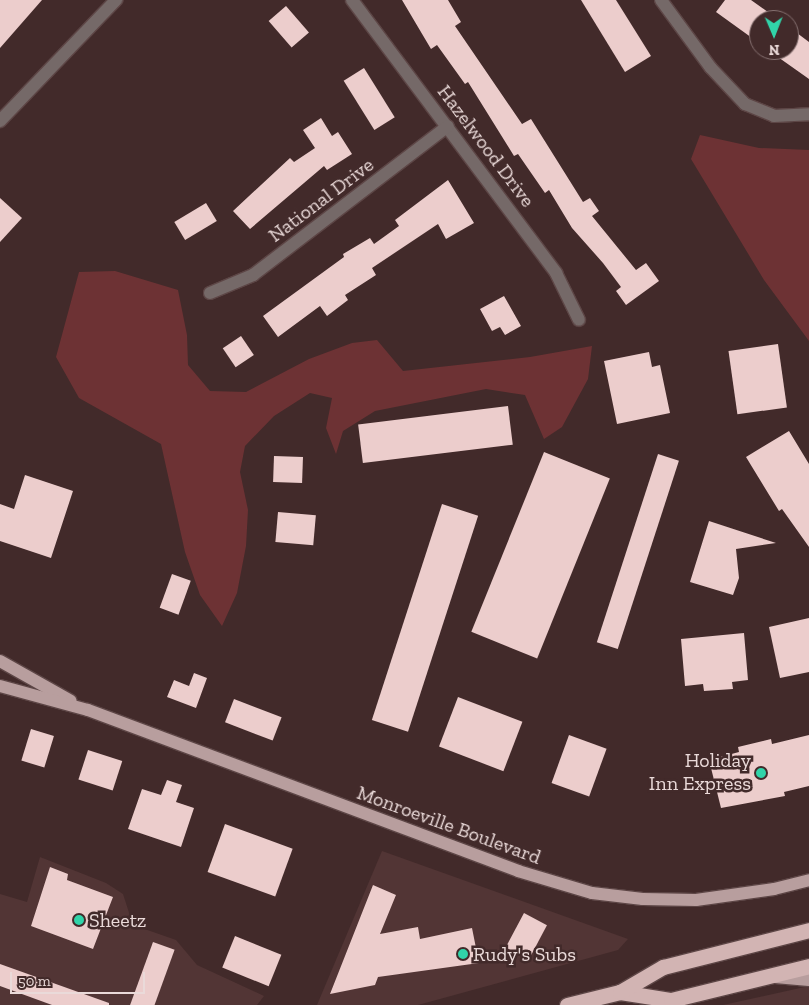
<!DOCTYPE html>
<html>
<head>
<meta charset="utf-8">
<style>
	body { margin:0 }
	#map { position:relative; width:809px; height:1005px; overflow:hidden; background:#422a2a; font-family:"Zilla Slab",serif }
	div>[style] { position:absolute }
	.built>* { inset:0; background:#523535 }
	.green>* { inset:0; background:#6d3234 }
	.building>* { inset:0; background:#eccdcc; transform-origin:0 0 }
	.roads { filter:drop-shadow(1px 0 #5d4646) drop-shadow(-1px 0 #5d4646) drop-shadow(0 1px #5d4646) drop-shadow(0 -1px #5d4646) }
	.minor>* { height:12px; margin:-6px; padding:0 6px; transform-origin:6px; border-radius:6px; background:#756968 }
	.major>* { height:12px; margin:-6px; padding:0 6px; transform-origin:6px; border-radius:6px; background:#b89e9e }
	.highway>* { height:15px; margin:-7.5px; padding:0 7.5px; transform-origin:7.5px; border-radius:7.5px; background:#d2b4b3 }
	.dots>* { width:14px; height:14px; translate:-50% -50%; box-sizing:border-box; border:2px solid #422a2a; border-radius:50% }
	span { translate:-50% -50%; white-space:nowrap; text-align:center; line-height:1.15; -webkit-text-stroke:5px #422a2a; paint-order:stroke }
	.street-label { font-size:20px; color:#eadad9 }
	.poi-label { font-size:20px; color:#eadad9 }
	.right { translate:-100% -50%; text-align:right }
	.left { translate:0 -50%; text-align:left }
	.north { position:absolute; left:749px; top:10px; width:50px; height:50px; box-sizing:border-box; background:#422a2a; border:1px solid #857070; border-radius:50%; rotate:179deg; font-size:14px; font-weight:700; line-height:20px; text-align:center; color:#eadad9 }
	.north::after { content:''; display:block; margin:auto; width:18px; height:22px; background:#31d4a9; clip-path:polygon(50% 0,100% 100%,50% 72%,0 100%) }
	.scale { position:absolute; left:10px; top:972px; width:135px; height:22px; box-sizing:border-box; border:2px solid #eadad9; border-top:0; padding-left:6px; font-size:15px; line-height:18px; white-space:nowrap; color:#eadad9; -webkit-text-stroke:4px #422a2a; paint-order:stroke }
</style>
</head>
<body>
<div id="map">
	<div class="built">
		<i style="clip-path:polygon(382px 851px,628px 939px,618px 950px,418px 1005px,317px 1005px)"></i>
		<i style="clip-path:polygon(40px 857px,106px 883px,123px 894px,133px 925px,176px 940px,197px 965px,264px 996px,257px 1005px,0 1005px,0 894px,27px 902px)"></i>
		<i style="clip-path:polygon(809px 986px,809px 1005px,723px 1005px)"></i>
	</div>
	<div class="green">
		<i style="clip-path:polygon(700px 135px,759px 148px,809px 150px,809px 341px,764px 280px,691px 159px)"></i>
		<i style="clip-path:polygon(115px 271px,178px 290px,187px 335px,188px 365px,210px 391px,246px 392px,309px 359px,352px 343px,377px 340px,403px 371px,530px 357px,592px 346px,588px 379px,562px 427px,544px 439px,525px 395px,486px 389px,375px 411px,343px 431px,336px 454px,326px 428px,332px 398px,310px 393px,274px 416px,245px 446px,240px 472px,248px 510px,246px 546px,237px 593px,222px 626px,200px 595px,185px 552px,161px 444px,79px 398px,56px 357px,79px 272px)"></i>
	</div>
	<div class="building">
		<i style="clip-path:polygon(0 0,42px 0,0 48px)"></i>
		<i style="clip-path:polygon(402px 0,448px 0,461px 22px,455px 26px,522px 124px,531px 119px,583px 202px,590px 198px,599px 211px,592px 216px,636px 270px,646px 263px,659px 281px,626px 305px,616px 291px,621px 287px,603px 263px,572px 228px,549px 190px,545px 193px,518px 154px,514px 156px,468px 82px,465px 84px,437px 45px,431px 49px)"></i>
		<i style="clip-path:polygon(581px 0,616px 0,651px 56px,625px 72px)"></i>
		<i style="clip-path:polygon(725px 0,751px 0,779px 20px,759px 20px,759px 43px,716px 12px)"></i>
		<i style="left:286px;top:6px;width:35px;height:23px;rotate:49deg"></i>
		<i style="clip-path:polygon(789px 27px,809px 42px,809px 79px,768px 50px,789px 50px)"></i>
		<i style="left:364px;top:68px;width:58px;height:24px;rotate:58deg"></i>
		<i style="clip-path:polygon(321px 118px,332px 136px,338px 132px,352px 154px,327px 170px,324px 166px,250px 229px,233px 211px,290px 158px,294px 162px,315px 148px,303px 130px)"></i>
		<i style="clip-path:polygon(448px 180px,474px 223px,446px 239px,438px 224px,372px 268px,376px 275px,345px 295px,348px 300px,327px 316px,320px 306px,278px 337px,263px 316px,344px 257px,343px 254px,370px 238px,374px 244px,399px 226px,395px 220px)"></i>
		<i style="clip-path:polygon(0 198px,22px 218px,0 242px)"></i>
		<i style="left:206px;top:203px;width:21px;height:37px;rotate:59deg"></i>
		<i style="clip-path:polygon(504px 296px,521px 326px,505px 335px,500px 327px,492px 331px,480px 309px)"></i>
		<i style="left:241px;top:336px;width:23px;height:22px;rotate:56deg"></i>
		<i style="left:778px;top:344px;width:64px;height:50px;rotate:82deg"></i>
		<i style="clip-path:polygon(649px 352px,652px 367px,660px 365px,670px 413px,617px 424px,604px 361px)"></i>
		<i style="left:508px;top:406px;width:39px;height:151px;rotate:83deg"></i>
		<i style="clip-path:polygon(789px 431px,809px 464px,809px 547px,782px 509px,779px 511px,746px 457px)"></i>
		<i style="left:544px;top:452px;width:71px;height:194px;rotate:22deg"></i>
		<i style="left:658px;top:454px;width:22px;height:198px;rotate:18deg"></i>
		<i style="left:274px;top:456px;width:29px;height:26px;rotate:2deg"></i>
		<i style="clip-path:polygon(25px 475px,73px 491px,51px 558px,0 541px,0 504px,14px 509px)"></i>
		<i style="left:442px;top:504px;width:38px;height:227px;rotate:18deg"></i>
		<i style="left:278px;top:512px;width:38px;height:30px;rotate:5deg"></i>
		<i style="clip-path:polygon(709px 521px,776px 543px,736px 549px,739px 578px,733px 595px,690px 582px)"></i>
		<i style="left:172px;top:574px;width:20px;height:36px;rotate:20deg"></i>
		<i style="clip-path:polygon(809px 618px,809px 672px,780px 678px,769px 627px)"></i>
		<i style="clip-path:polygon(744px 633px,748px 680px,732px 682px,733px 689px,704px 691px,703px 684px,685px 686px,681px 639px)"></i>
		<i style="clip-path:polygon(194px 673px,207px 678px,196px 708px,167px 697px,174px 680px,189px 686px)"></i>
		<i style="left:458px;top:697px;width:69px;height:53px;rotate:21deg"></i>
		<i style="left:234px;top:699px;width:51px;height:25px;rotate:21deg"></i>
		<i style="left:31px;top:729px;width:24px;height:33px;rotate:17deg"></i>
		<i style="left:569px;top:735px;width:40px;height:51px;rotate:20deg"></i>
		<i style="clip-path:polygon(809px 735px,809px 786px,784px 792px,785px 796px,721px 808px,709px 760px,739px 752px,738px 747px,771px 739px,772px 744px)"></i>
		<i style="left:88px;top:750px;width:36px;height:31px;rotate:18deg"></i>
		<i style="clip-path:polygon(167px 780px,182px 785px,176px 802px,194px 808px,181px 847px,128px 829px,142px 789px,161px 795px)"></i>
		<i style="left:225px;top:824px;width:72px;height:51px;rotate:20deg"></i>
		<i style="clip-path:polygon(50px 867px,68px 874px,67px 880px,113px 897px,93px 949px,31px 926px)"></i>
		<i style="clip-path:polygon(373px 885px,396px 895px,380px 934px,418px 927px,420px 939px,472px 928px,479px 963px,378px 977px,375px 985px,330px 994px)"></i>
		<i style="left:524px;top:913px;width:26px;height:39px;rotate:28deg"></i>
		<i style="left:235px;top:936px;width:50px;height:34px;rotate:22deg"></i>
		<i style="left:153px;top:942px;width:23px;height:67px;rotate:20deg"></i>
		<i style="clip-path:polygon(0 964px,109px 1003px,109px 1005px,52px 1005px,0 986px)"></i>
	</div>
	<div class="roads">
		<div class="minor">
			<i style="left:352px;top:0;width:341px;rotate:53.2deg"></i>
			<i style="left:556px;top:273px;width:52px;rotate:63.9deg"></i>
			<i style="left:661px;top:0;width:84px;rotate:53.7deg"></i>
			<i style="left:711px;top:68px;width:50px;rotate:46.6deg"></i>
			<i style="left:745px;top:104px;width:31px;rotate:22deg"></i>
			<i style="left:774px;top:116px;width:35px;rotate:-3deg"></i>
			<i style="left:0;top:121px;width:168px;rotate:-46.2deg"></i>
			<i style="left:210px;top:293px;width:47px;rotate:-22.7deg"></i>
			<i style="left:253px;top:275px;width:245px;rotate:-37.4deg"></i>
		</div>
		<div class="major">
			<i style="left:0;top:661px;width:81px;rotate:29.4deg"></i>
			<i style="left:0;top:686px;width:91px;rotate:15.3deg"></i>
			<i style="left:88px;top:710px;width:459px;rotate:20.5deg"></i>
			<i style="left:518px;top:871px;width:77px;rotate:16.6deg"></i>
			<i style="left:592px;top:893px;width:51px;rotate:6.7deg"></i>
			<i style="left:643px;top:899px;width:53px;rotate:1.1deg"></i>
			<i style="left:696px;top:900px;width:79px;rotate:-8deg"></i>
			<i style="left:774px;top:889px;width:36px;rotate:-14deg"></i>
			<i style="left:775px;top:977px;width:34px;rotate:5deg"></i>
		</div>
		<div class="highway">
			<i style="left:620px;top:992px;width:52px;rotate:8.9deg"></i>
			<i style="left:671px;top:1000px;width:142px;rotate:-13.8deg"></i>
			<i style="left:567px;top:1005px;width:55px;rotate:-13.8deg"></i>
			<i style="left:620px;top:992px;width:50px;rotate:-30.2deg"></i>
			<i style="left:663px;top:967px;width:151px;rotate:-14.2deg"></i>
		</div>
	</div>
	<div class="dots">
		<i style="left:761px;top:773px;background:#31d4a9"></i>
		<i style="left:79px;top:920px;background:#31d4a9"></i>
		<i style="left:463px;top:954px;background:#31d4a9"></i>
	</div>
	<div class="street-label">
		<span style="left:486px;top:146px;rotate:53deg">Hazelwood Drive</span>
		<span style="left:321px;top:200px;rotate:-37deg">National Drive</span>
		<span style="left:449px;top:825px;rotate:20deg">Monroeville Boulevard</span>
	</div>
	<div class="poi-label">
		<span class="right" style="left:751px;top:772px">Holiday<br>Inn Express</span>
		<span class="left" style="left:89px;top:920px">Sheetz</span>
		<span class="left" style="left:473px;top:954px">Rudy's Subs</span>
	</div>
	<div class="north">N</div>
	<div class="scale">50 m</div>
</div>
</body>
</html>
